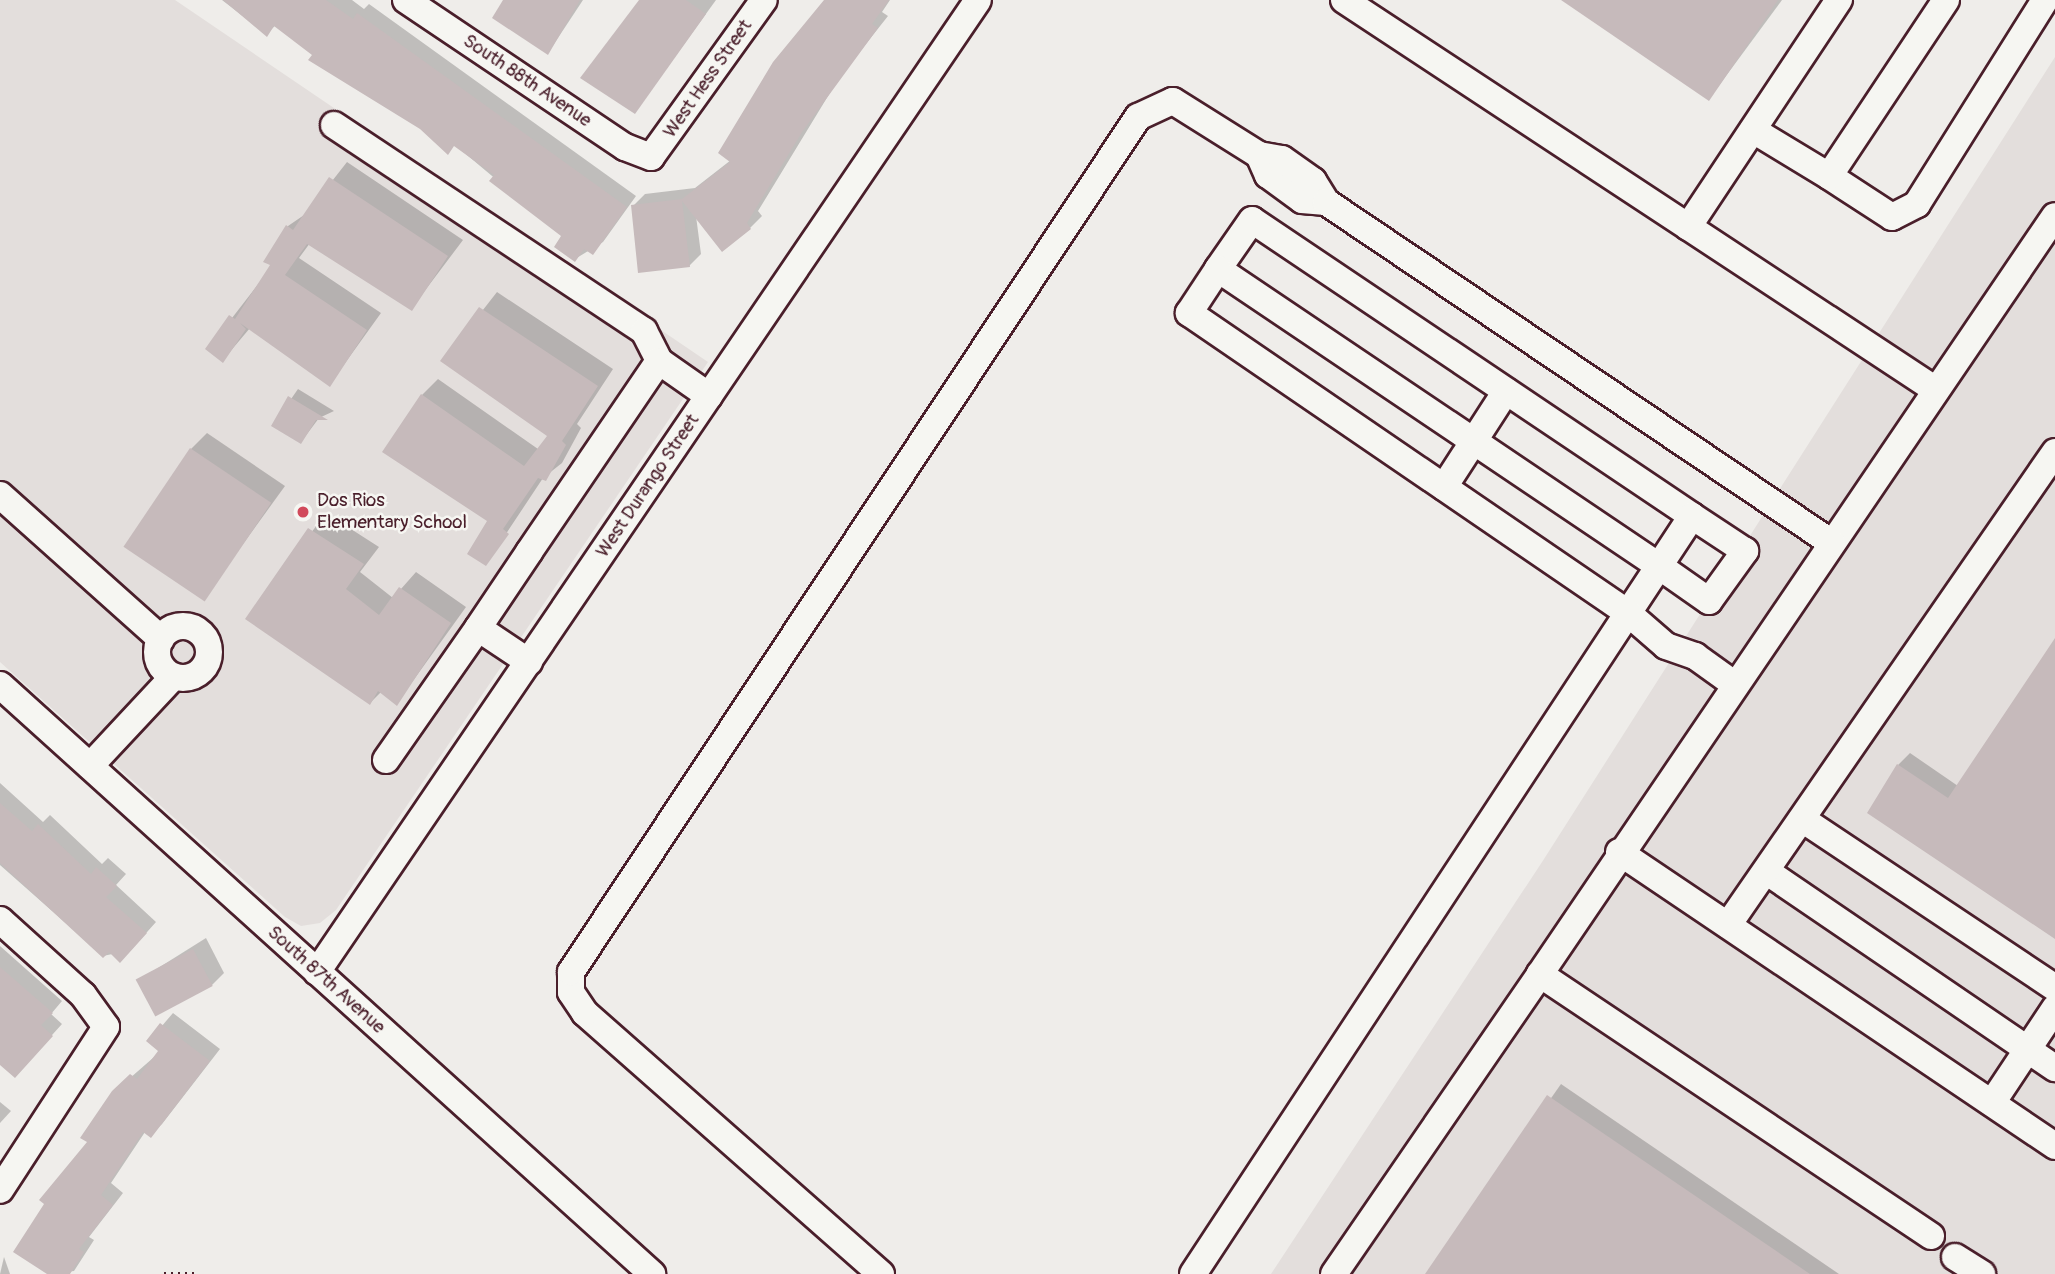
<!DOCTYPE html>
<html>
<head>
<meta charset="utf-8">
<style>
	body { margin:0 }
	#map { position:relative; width:2055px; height:1274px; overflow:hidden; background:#efedea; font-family:Pangolin,sans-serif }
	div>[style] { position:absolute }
	.built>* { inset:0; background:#e3dedc }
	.shadow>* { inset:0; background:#0003 }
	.building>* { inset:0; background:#c6babb; transform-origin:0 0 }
	.path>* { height:3.5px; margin-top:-1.75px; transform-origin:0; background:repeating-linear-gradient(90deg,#4a1f2b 0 2px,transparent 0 7px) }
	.roads { filter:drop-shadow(2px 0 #4a1f2b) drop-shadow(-2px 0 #4a1f2b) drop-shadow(0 2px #4a1f2b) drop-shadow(0 -2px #4a1f2b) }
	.minor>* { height:26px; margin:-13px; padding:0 13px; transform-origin:13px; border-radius:13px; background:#f6f6f2 }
	.minor>.ring { margin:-13px; padding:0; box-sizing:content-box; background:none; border:26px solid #f6f6f2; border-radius:50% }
	.dots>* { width:19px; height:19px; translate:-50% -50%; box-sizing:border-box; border:4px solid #f6f6f2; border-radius:50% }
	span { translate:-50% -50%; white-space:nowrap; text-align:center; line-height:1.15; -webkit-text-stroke:5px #f6f6f2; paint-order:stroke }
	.street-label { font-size:19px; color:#4a1f2b }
	.poi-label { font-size:19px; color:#4a1f2b }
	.left { translate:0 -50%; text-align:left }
</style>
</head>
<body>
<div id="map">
	<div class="built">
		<i style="clip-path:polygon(0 0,175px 0,708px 362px,336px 910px,320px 923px,301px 926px,285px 917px,0 662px)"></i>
		<i style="clip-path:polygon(2055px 57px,2055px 1274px,1271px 1274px,1544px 859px)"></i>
	</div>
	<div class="shadow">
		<i style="clip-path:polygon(222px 0,352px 0,364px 9px,369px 4px,636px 196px,603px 242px,575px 259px,564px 236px,455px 145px,276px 25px,266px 34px)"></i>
		<i style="clip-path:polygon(506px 0,583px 0,548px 53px)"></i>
		<i style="clip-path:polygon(640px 0,716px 0,635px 112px)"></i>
		<i style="clip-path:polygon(825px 0,890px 0,882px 12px,888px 16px,839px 78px,758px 211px,762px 216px,750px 228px,696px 216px,701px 254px,689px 266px,633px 206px,645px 194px,695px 188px,731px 160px)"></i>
		<i style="clip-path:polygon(1564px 0,1782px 0,1709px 99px)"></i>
		<i style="clip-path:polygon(347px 162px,463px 240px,411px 309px,310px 243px,299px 258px,381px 313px,330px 384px,250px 328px,223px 360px,208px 349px,273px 265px,265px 261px,288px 226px,307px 213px)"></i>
		<i style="clip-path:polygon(497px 292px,613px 369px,577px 424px,581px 428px,562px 463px,543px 478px,486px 564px,490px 520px,422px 395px,438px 379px,538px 449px,549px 435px,443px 361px)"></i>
		<i style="clip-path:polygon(298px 389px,334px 411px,319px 418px,301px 442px,273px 425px)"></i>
		<i style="clip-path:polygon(207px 433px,285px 486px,203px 599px,191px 449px)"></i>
		<i style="clip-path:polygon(326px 513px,379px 547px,360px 572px,393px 598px,416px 572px,466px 607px,397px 703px,381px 692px,370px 703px,247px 618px)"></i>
		<i style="clip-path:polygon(2055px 641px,2055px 937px,1898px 765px,1910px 753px,1958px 786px)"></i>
		<i style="clip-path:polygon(0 783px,43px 822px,50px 815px,102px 864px,108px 858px,126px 874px,116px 885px,156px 922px,131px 950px,103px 956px,0 865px)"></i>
		<i style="clip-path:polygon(206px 938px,224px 973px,212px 985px,139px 980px)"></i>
		<i style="clip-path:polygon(0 946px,62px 1001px,51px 1014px,62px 1024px,25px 1065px,0 1063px)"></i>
		<i style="clip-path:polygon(173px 1013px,220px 1049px,162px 1124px,150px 1135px,145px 1132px,111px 1183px,123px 1193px,89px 1237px,94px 1240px,74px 1271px,50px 1274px,90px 1142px,114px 1092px,161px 1051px,149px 1041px)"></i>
		<i style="clip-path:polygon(1561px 1084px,1839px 1274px,1427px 1274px)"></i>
		<i style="clip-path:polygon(0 1102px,11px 1111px,0 1123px)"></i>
		<i style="clip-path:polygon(4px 1257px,10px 1274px,0 1274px)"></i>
	</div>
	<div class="building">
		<i style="clip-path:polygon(223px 0,326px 0,353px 19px,357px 13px,627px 207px,593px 255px,584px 249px,575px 262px,554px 247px,561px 236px,489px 181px,494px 175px,454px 146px,448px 155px,420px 129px,308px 60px,312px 55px,274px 26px,267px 37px)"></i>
		<i style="clip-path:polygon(503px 0,580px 0,548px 55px,492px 18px)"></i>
		<i style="clip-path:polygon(639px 0,686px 0,706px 14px,635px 114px,580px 78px)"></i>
		<i style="clip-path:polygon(824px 0,889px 0,872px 24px,878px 28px,802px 132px,747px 223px,751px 229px,722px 252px,682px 201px,690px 267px,638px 273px,631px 205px,682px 199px,730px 162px,718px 153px,773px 62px)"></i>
		<i style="clip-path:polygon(1561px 0,1778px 0,1709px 101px)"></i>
		<i style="clip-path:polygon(329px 177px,448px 256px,412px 311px,307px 244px,285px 275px,367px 330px,330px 387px,240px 323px,246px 329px,223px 363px,205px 349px,229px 315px,235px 319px,270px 265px,263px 262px,286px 225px,293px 230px)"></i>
		<i style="clip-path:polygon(479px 307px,598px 386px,562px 441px,566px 445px,546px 481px,538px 478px,503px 529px,509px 534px,486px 566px,467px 554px,487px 521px,382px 452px,421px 394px,524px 466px,547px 436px,440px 361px)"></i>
		<i style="clip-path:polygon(288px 396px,328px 420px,316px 420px,301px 444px,271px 426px)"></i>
		<i style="left:190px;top:448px;width:98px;height:119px;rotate:34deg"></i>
		<i style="clip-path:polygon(308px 528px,364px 564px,346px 589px,379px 615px,399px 587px,451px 623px,397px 706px,378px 691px,370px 705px,245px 619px)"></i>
		<i style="clip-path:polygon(2055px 638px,2055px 939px,1867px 813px,1897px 764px,1948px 798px)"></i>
		<i style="clip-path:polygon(0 803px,32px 831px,38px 824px,91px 874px,96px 867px,117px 886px,106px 897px,147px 933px,120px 963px,109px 952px,103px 958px,0 863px)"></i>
		<i style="left:193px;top:949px;width:42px;height:65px;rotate:62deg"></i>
		<i style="clip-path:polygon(0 967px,53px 1013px,41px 1025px,53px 1036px,15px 1078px,0 1065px)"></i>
		<i style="clip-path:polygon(160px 1023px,210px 1061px,151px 1138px,143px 1132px,101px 1195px,113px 1205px,79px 1249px,84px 1252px,70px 1274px,47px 1274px,13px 1252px,44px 1204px,39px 1200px,87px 1142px,80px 1138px,112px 1091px,130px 1074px,137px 1079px,158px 1051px,146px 1041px)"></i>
		<i style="clip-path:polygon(1547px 1095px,1810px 1274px,1425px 1274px)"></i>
	</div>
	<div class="path">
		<i style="left:164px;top:1274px;width:35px"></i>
	</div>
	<div class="roads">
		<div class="minor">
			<i style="left:406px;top:0;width:264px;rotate:33.9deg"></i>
			<i style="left:625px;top:147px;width:28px;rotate:21deg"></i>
			<i style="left:651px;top:157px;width:193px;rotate:-54.3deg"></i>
			<i style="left:1344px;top:0;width:709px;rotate:33.38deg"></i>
			<i style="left:1946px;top:0;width:211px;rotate:123.6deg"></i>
			<i style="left:1829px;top:176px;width:75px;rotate:33.1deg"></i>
			<i style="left:1892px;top:217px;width:28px;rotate:-27deg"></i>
			<i style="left:1917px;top:204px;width:241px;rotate:-57.9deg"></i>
			<i style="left:334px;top:125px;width:372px;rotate:33.6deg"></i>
			<i style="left:644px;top:331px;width:34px;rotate:63deg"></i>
			<i style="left:1753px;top:130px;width:89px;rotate:31.2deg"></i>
			<i style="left:1259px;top:155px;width:22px;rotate:66deg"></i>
			<i style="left:1268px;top:175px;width:42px;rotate:36.3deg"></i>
			<i style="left:1302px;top:200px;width:24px;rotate:5deg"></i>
			<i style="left:1688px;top:227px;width:273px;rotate:-56.4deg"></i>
			<i style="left:1444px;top:487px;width:114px;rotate:-57.1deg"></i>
			<i style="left:0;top:495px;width:216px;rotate:41.8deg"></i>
			<i style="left:1692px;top:516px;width:530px;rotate:-146.07deg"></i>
			<i style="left:1252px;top:220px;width:60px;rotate:124.8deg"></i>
			<i style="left:1218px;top:269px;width:532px;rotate:33.96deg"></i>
			<i style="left:1659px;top:566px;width:61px;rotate:35deg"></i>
			<i style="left:1709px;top:601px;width:62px;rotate:-54.2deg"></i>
			<i style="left:1745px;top:551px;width:64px;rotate:-146.6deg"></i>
			<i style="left:1692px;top:516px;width:60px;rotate:123.4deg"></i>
			<i style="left:1659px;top:566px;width:56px;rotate:123.4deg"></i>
			<i style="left:1628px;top:613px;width:50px;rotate:41deg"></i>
			<i style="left:1666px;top:646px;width:31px;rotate:19deg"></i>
			<i style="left:1695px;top:656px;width:48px;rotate:35.7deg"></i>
			<i class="ring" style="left:157px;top:626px;width:26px;height:26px"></i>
			<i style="left:529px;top:662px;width:61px;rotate:-146.3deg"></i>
			<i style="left:478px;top:628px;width:92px;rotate:-56.1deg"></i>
			<i style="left:529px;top:552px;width:231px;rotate:-55.8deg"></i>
			<i style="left:659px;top:361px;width:61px;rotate:35deg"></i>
			<i style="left:0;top:685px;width:879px;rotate:42.09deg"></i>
			<i style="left:386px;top:760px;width:161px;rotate:-55.1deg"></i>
			<i style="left:90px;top:766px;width:122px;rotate:-47deg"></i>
			<i style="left:1802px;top:819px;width:304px;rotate:33.7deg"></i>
			<i style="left:1619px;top:852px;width:526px;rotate:33.99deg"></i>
			<i style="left:1766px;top:871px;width:350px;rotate:34.3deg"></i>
			<i style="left:0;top:920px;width:112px;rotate:42.1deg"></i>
			<i style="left:83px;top:995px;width:39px;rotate:54deg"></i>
			<i style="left:106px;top:1027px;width:194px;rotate:123deg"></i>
			<i style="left:1728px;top:925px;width:575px;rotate:-55.34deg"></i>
			<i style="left:317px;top:972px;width:1175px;rotate:-55.78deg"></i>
			<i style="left:1992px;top:1103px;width:114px;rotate:-56.4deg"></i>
			<i style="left:1931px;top:1236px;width:471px;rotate:-146.2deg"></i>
			<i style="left:1540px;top:974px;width:916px;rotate:-55.81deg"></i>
			<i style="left:1955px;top:1257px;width:32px;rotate:32deg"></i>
			<i style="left:881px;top:1274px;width:395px;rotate:-138.6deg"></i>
			<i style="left:585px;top:1013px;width:25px;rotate:-124deg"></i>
			<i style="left:571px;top:992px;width:20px;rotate:-90deg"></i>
			<i style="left:571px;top:972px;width:1026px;rotate:-56.45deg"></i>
			<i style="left:1138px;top:117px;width:38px;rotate:-25deg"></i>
			<i style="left:1173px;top:101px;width:102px;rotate:32.1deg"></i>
			<i style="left:1259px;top:155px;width:23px;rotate:10deg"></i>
			<i style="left:1282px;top:159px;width:38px;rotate:35deg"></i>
			<i style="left:1313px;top:181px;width:25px;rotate:58deg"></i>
			<i style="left:1326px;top:202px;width:610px;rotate:33.98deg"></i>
			<i style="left:1193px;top:1274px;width:791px;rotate:-56.65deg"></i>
			<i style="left:1628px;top:613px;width:532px;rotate:-145.65deg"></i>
			<i style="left:1189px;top:313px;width:53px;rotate:-56.6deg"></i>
			<i style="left:1334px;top:1274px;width:364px;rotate:-55.5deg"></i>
		</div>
	</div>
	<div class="dots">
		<i style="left:303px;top:512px;background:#d1495b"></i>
	</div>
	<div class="street-label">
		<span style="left:708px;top:79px;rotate:-55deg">West Hess Street</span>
		<span style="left:527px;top:81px;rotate:34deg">South 88th Avenue</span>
		<span style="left:648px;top:486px;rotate:-56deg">West Durango Street</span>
		<span style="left:326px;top:980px;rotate:42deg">South 87th Avenue</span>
	</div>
	<div class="poi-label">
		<span class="left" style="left:317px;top:512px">Dos Rios<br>Elementary School</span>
	</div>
</div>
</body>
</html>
